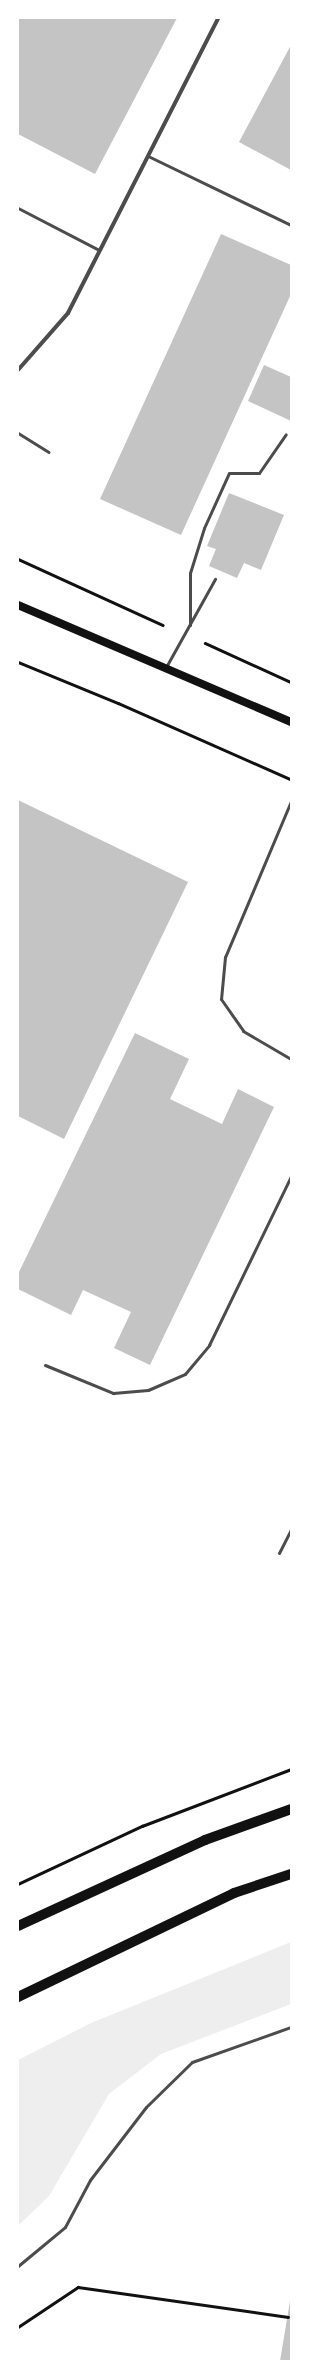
<!DOCTYPE html>
<html>
<head>
<meta charset="utf-8">
<style>
	body { margin:0 }
	#map { position:relative; width:309px; height:2379px; overflow:hidden; background:#fff; font-family:Commissioner,sans-serif }
	div>[style] { position:absolute }
	.green>* { inset:0; background:#eee }
	.building>* { inset:0; background:#c4c4c4 }
	.path>* { height:2.5px; margin:-1.25px; padding:0 1.25px; transform-origin:1.25px; border-radius:1.25px; background:#111 }
	.service>* { height:3px; margin:-1.5px; padding:0 1.5px; transform-origin:1.5px; border-radius:1.5px; background:#4c4c4c }
	.minor>* { height:4px; margin:-2px; padding:0 2px; transform-origin:2px; border-radius:2px; background:#4c4c4c }
	.secondary>* { height:8px; margin:-4px; padding:0 4px; transform-origin:4px; border-radius:4px; background:#111 }
	.primary>* { height:10px; margin:-5px; padding:0 5px; transform-origin:5px; border-radius:5px; background:#111 }
	span { translate:-50% -50%; white-space:nowrap; text-align:center; line-height:1.15; -webkit-text-stroke:3px #fff; paint-order:stroke }
	.frame { position:absolute; inset:0; border:19px solid #fff; pointer-events:none }
</style>
</head>
<body>
<div id="map">
	<div class="green">
		<i style="clip-path:polygon(291px 1942px,291px 2004px,161px 2054px,109px 2094px,49px 2196px,18px 2226px,18px 2060px,91px 2023px)"></i>
	</div>
	<div class="building">
		<i style="clip-path:polygon(18px 18px,177px 18px,95px 174px,18px 134px)"></i>
		<i style="clip-path:polygon(291px 45px,291px 170px,239px 142px)"></i>
		<i style="clip-path:polygon(221px 234px,291px 265px,291px 294px,181px 535px,100px 499px)"></i>
		<i style="clip-path:polygon(264px 365px,291px 377px,291px 421px,248px 401px)"></i>
		<i style="clip-path:polygon(229px 493px,284px 515px,261px 570px,244px 563px,237px 578px,209px 566px,216px 549px,207px 546px)"></i>
		<i style="clip-path:polygon(18px 800px,188px 882px,64px 1139px,18px 1116px)"></i>
		<i style="clip-path:polygon(135px 1033px,189px 1059px,170px 1099px,222px 1124px,238px 1089px,274px 1107px,150px 1365px,114px 1348px,131px 1312px,83px 1290px,71px 1315px,18px 1289px,18px 1274px)"></i>
		<i style="clip-path:polygon(290px 2301px,291px 2361px,280px 2361px)"></i>
	</div>
	<div class="path">
		<i style="left:18px;top:559px;width:159px;rotate:24.5deg"></i>
		<i style="left:205px;top:643px;width:94px;rotate:24.4deg"></i>
		<i style="left:18px;top:662px;width:108px;rotate:22.3deg"></i>
		<i style="left:118px;top:703px;width:188px;rotate:23.8deg"></i>
		<i style="left:18px;top:1884px;width:137px;rotate:-25.1deg"></i>
		<i style="left:142px;top:1826px;width:160px;rotate:-20.9deg"></i>
		<i style="left:18px;top:2327px;width:72px;rotate:-33.7deg"></i>
		<i style="left:78px;top:2287px;width:212px;rotate:8.1deg"></i>
	</div>
	<div class="service">
		<i style="left:148px;top:156px;width:159px;rotate:25.8deg"></i>
		<i style="left:18px;top:208px;width:91px;rotate:27.4deg"></i>
		<i style="left:18px;top:433px;width:36px;rotate:32deg"></i>
		<i style="left:190px;top:625px;width:52px;rotate:-90deg"></i>
		<i style="left:190px;top:573px;width:47px;rotate:-72.7deg"></i>
		<i style="left:204px;top:528px;width:60px;rotate:-65.6deg"></i>
		<i style="left:229px;top:473px;width:30px"></i>
		<i style="left:259px;top:473px;width:47px;rotate:-55.3deg"></i>
		<i style="left:166px;top:667px;width:101px;rotate:-60.9deg"></i>
		<i style="left:291px;top:801px;width:169px;rotate:112.9deg"></i>
		<i style="left:225px;top:957px;width:42px;rotate:95.4deg"></i>
		<i style="left:221px;top:999px;width:39px;rotate:55deg"></i>
		<i style="left:243px;top:1031px;width:56px;rotate:30.3deg"></i>
		<i style="left:45px;top:1365px;width:74px;rotate:22.4deg"></i>
		<i style="left:113px;top:1393px;width:35px;rotate:-5deg"></i>
		<i style="left:148px;top:1390px;width:40px;rotate:-23.4deg"></i>
		<i style="left:185px;top:1374px;width:38px;rotate:-50deg"></i>
		<i style="left:209px;top:1345px;width:188px;rotate:-64.1deg"></i>
		<i style="left:279px;top:1553px;width:27px;rotate:-63deg"></i>
		<i style="left:18px;top:2266px;width:61px;rotate:-39.7deg"></i>
		<i style="left:65px;top:2227px;width:53px;rotate:-62deg"></i>
		<i style="left:90px;top:2180px;width:92px;rotate:-52.5deg"></i>
		<i style="left:146px;top:2107px;width:64px;rotate:-44.4deg"></i>
		<i style="left:192px;top:2062px;width:105px;rotate:-19.5deg"></i>
	</div>
	<div class="minor">
		<i style="left:18px;top:370px;width:76px;rotate:-48.7deg"></i>
		<i style="left:68px;top:313px;width:331px;rotate:-63deg"></i>
	</div>
	<div class="secondary">
		<i style="left:18px;top:605px;width:297px;rotate:23.2deg"></i>
	</div>
	<div class="primary">
		<i style="left:18px;top:1926px;width:206px;rotate:-24.7deg"></i>
		<i style="left:205px;top:1840px;width:91px;rotate:-19.8deg"></i>
		<i style="left:18px;top:1997px;width:240px;rotate:-25.7deg"></i>
		<i style="left:234px;top:1893px;width:60px;rotate:-18.4deg"></i>
	</div>
	<div class="frame"></div>
</div>
</body>
</html>
